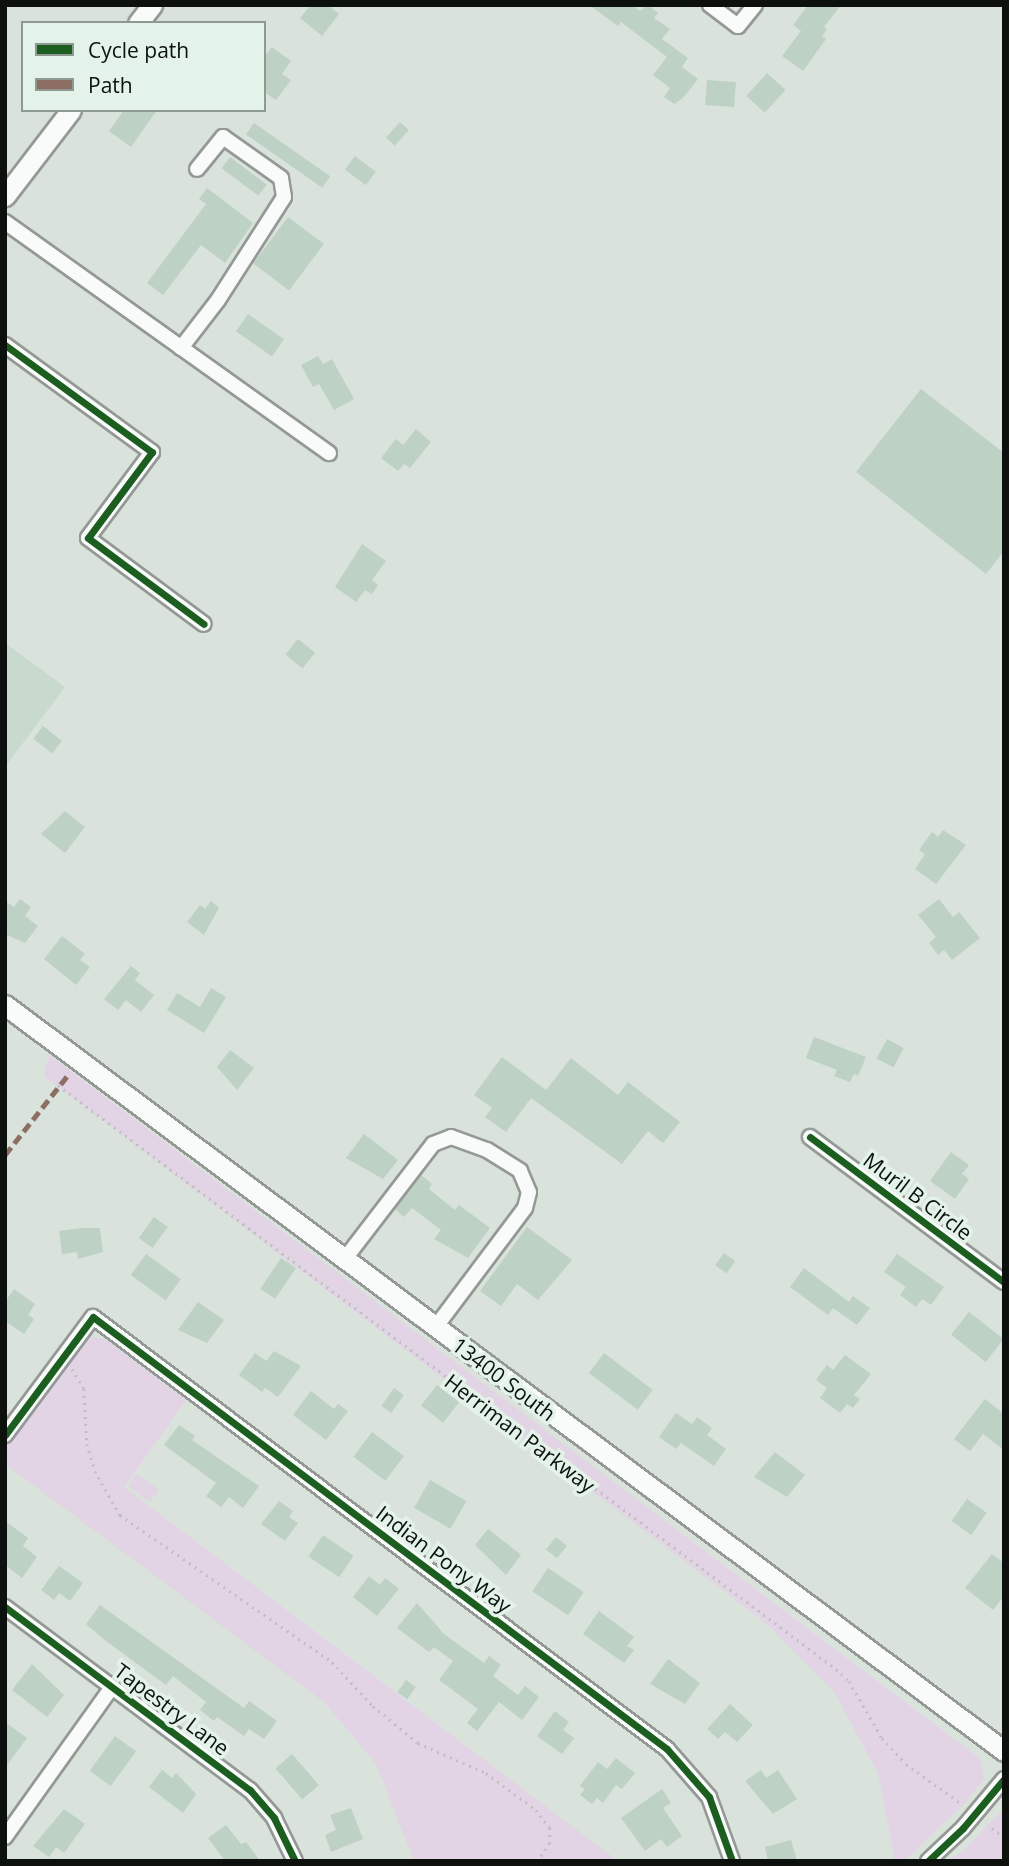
<!DOCTYPE html>
<html>
<head>
<meta charset="utf-8">
<style>
	body { margin:0 }
	#map { position:relative; width:1009px; height:1866px; overflow:hidden; background:#dae2dc; font-family:"Open Sans",sans-serif }
	div>[style] { position:absolute }
	.built>* { inset:0; background:#c8d9ce }
	.green>* { inset:0; background:#e2d3e5; transform-origin:0 0 }
	.building>* { inset:0; background:#bed1c5; transform-origin:0 0 }
	.path>* { height:2.5px; margin-top:-1.25px; transform-origin:0; background:repeating-linear-gradient(90deg,#bfc1c0 0 2px,transparent 0 7px) }
	.roads { filter:drop-shadow(2px 0 #949995) drop-shadow(-2px 0 #949995) drop-shadow(0 2px #949995) drop-shadow(0 -2px #949995) }
	.minor>* { height:14px; margin:-7px; padding:0 7px; transform-origin:7px; border-radius:7px; background:#f9fbfa }
	.major>* { height:19px; margin:-9.5px; padding:0 9.5px; transform-origin:9.5px; border-radius:9.5px; background:#f9fbfa }
	.quiet>* { height:5px; margin-top:-2.5px; transform-origin:0; background:repeating-linear-gradient(90deg,#8d6e63 0 10px,transparent 0 15px) }
	.cycleway>* { height:7px; margin:-3.5px; padding:0 3.5px; transform-origin:3.5px; border-radius:3.5px; background:#1b5e20 }
	span { translate:-50% -50%; white-space:nowrap; text-align:center; line-height:1.15; -webkit-text-stroke:7px #e3f3e9; paint-order:stroke }
	.street-label { font-size:21px; color:#0c110e }
	.frame { position:absolute; inset:0; border:7px solid #0c110e; pointer-events:none }
	.legend { position:absolute; left:21px; top:21px; width:245px; height:91px; box-sizing:border-box; background:#e3f3e9; border:2px solid #8d9991; margin:0; padding:9px 12px; list-style:none; font-size:21px; color:#0c110e }
	.legend li { display:flex; align-items:center; gap:14px; height:35px }
	.legend b { width:35px; border:2px solid #8d9991 }
</style>
</head>
<body>
<div id="map">
	<div class="built">
		<i style="clip-path:polygon(5px 643px,65px 687px,5px 767px)"></i>
	</div>
	<div class="green">
		<i style="clip-path:polygon(49px 1055px,980px 1759px,984px 1779px,965px 1803px,904px 1861px,895px 1861px,878px 1773px,833px 1690px,766px 1623px,44px 1076px)"></i>
		<i style="clip-path:polygon(94px 1337px,106px 1340px,186px 1400px,124px 1487px,618px 1861px,414px 1861px,376px 1764px,324px 1702px,5px 1464px,5px 1447px,82px 1345px)"></i>
		<i style="left:137px;top:1474px;width:27px;height:15px;rotate:36deg"></i>
		<i style="clip-path:polygon(1004px 1808px,1004px 1861px,949px 1861px,965px 1849px)"></i>
	</div>
	<div class="building">
		<i style="clip-path:polygon(311px 5px,328px 5px,339px 14px,322px 36px,300px 18px)"></i>
		<i style="clip-path:polygon(589px 5px,632px 5px,640px 11px,648px 5px,658px 13px,654px 18px,670px 29px,662px 39px,688px 58px,682px 67px,698px 79px,683px 98px,674px 104px,664px 97px,670px 88px,653px 75px,667px 57px,621px 22px,618px 26px)"></i>
		<i style="clip-path:polygon(808px 5px,841px 5px,824px 27px,827px 29px,822px 36px,826px 39px,803px 71px,782px 56px,801px 31px,793px 25px)"></i>
		<i style="clip-path:polygon(272px 47px,291px 61px,282px 74px,291px 80px,276px 100px,264px 92px,264px 57px)"></i>
		<i style="left:767px;top:73px;width:25px;height:31px;rotate:42deg"></i>
		<i style="left:707px;top:80px;width:29px;height:25px;rotate:4deg"></i>
		<i style="clip-path:polygon(124px 110px,157px 110px,131px 147px,109px 131px)"></i>
		<i style="left:400px;top:122px;width:12px;height:21px;rotate:42deg"></i>
		<i style="left:254px;top:123px;width:93px;height:14px;rotate:35deg"></i>
		<i style="left:355px;top:156px;width:26px;height:17px;rotate:37deg"></i>
		<i style="left:230px;top:157px;width:46px;height:14px;rotate:37deg"></i>
		<i style="clip-path:polygon(207px 188px,253px 223px,225px 263px,201px 245px,163px 295px,147px 283px,206px 204px,199px 199px)"></i>
		<i style="left:288px;top:217px;width:45px;height:58px;rotate:37deg"></i>
		<i style="left:248px;top:314px;width:44px;height:21px;rotate:35deg"></i>
		<i style="clip-path:polygon(318px 356px,323px 364px,332px 359px,354px 399px,334px 410px,319px 384px,313px 387px,301px 365px)"></i>
		<i style="clip-path:polygon(921px 389px,1004px 453px,1004px 551px,986px 574px,856px 472px)"></i>
		<i style="clip-path:polygon(416px 429px,431px 442px,410px 468px,404px 464px,398px 471px,381px 458px,396px 439px,403px 445px)"></i>
		<i style="clip-path:polygon(362px 544px,386px 561px,372px 580px,378px 585px,372px 594px,365px 590px,356px 602px,335px 587px)"></i>
		<i style="left:298px;top:639px;width:22px;height:20px;rotate:39deg"></i>
		<i style="left:43px;top:726px;width:24px;height:16px;rotate:38deg"></i>
		<i style="clip-path:polygon(65px 811px,85px 827px,65px 853px,41px 834px)"></i>
		<i style="clip-path:polygon(943px 830px,966px 845px,936px 884px,915px 869px,925px 854px,919px 850px,932px 832px,938px 837px)"></i>
		<i style="clip-path:polygon(20px 899px,31px 907px,25px 916px,38px 926px,25px 943px,5px 934px,5px 901px,14px 907px)"></i>
		<i style="clip-path:polygon(939px 899px,953px 917px,959px 912px,980px 938px,952px 960px,944px 950px,938px 955px,929px 943px,936px 937px,918px 915px)"></i>
		<i style="clip-path:polygon(211px 901px,219px 908px,204px 935px,187px 922px,200px 905px,205px 909px)"></i>
		<i style="clip-path:polygon(62px 936px,85px 954px,80px 960px,90px 967px,76px 985px,44px 959px)"></i>
		<i style="clip-path:polygon(131px 966px,140px 973px,135px 980px,154px 995px,141px 1012px,126px 1000px,118px 1010px,104px 999px)"></i>
		<i style="clip-path:polygon(211px 988px,226px 997px,204px 1033px,167px 1010px,177px 993px,200px 1007px)"></i>
		<i style="clip-path:polygon(814px 1037px,866px 1057px,858px 1076px,854px 1074px,850px 1082px,834px 1076px,837px 1070px,806px 1058px)"></i>
		<i style="left:887px;top:1039px;width:19px;height:22px;rotate:28deg"></i>
		<i style="clip-path:polygon(230px 1050px,254px 1068px,237px 1090px,217px 1067px)"></i>
		<i style="clip-path:polygon(502px 1057px,546px 1090px,571px 1058px,618px 1095px,628px 1082px,680px 1122px,663px 1143px,648px 1131px,622px 1164px,531px 1098px,506px 1132px,485px 1117px,492px 1108px,474px 1095px)"></i>
		<i style="clip-path:polygon(364px 1134px,398px 1160px,383px 1179px,346px 1158px)"></i>
		<i style="clip-path:polygon(951px 1152px,969px 1165px,962px 1174px,969px 1179px,955px 1199px,930px 1181px)"></i>
		<i style="clip-path:polygon(421px 1175px,432px 1184px,429px 1189px,455px 1210px,459px 1205px,490px 1228px,468px 1258px,434px 1239px,441px 1230px,412px 1208px,404px 1217px,395px 1209px)"></i>
		<i style="left:154px;top:1217px;width:17px;height:26px;rotate:36deg"></i>
		<i style="clip-path:polygon(527px 1227px,572px 1260px,538px 1300px,517px 1284px,501px 1306px,480px 1291px)"></i>
		<i style="clip-path:polygon(82px 1228px,100px 1228px,103px 1252px,78px 1259px,77px 1252px,62px 1254px,59px 1231px)"></i>
		<i style="left:724px;top:1253px;width:14px;height:15px;rotate:36deg"></i>
		<i style="left:146px;top:1254px;width:43px;height:26px;rotate:36deg"></i>
		<i style="clip-path:polygon(897px 1254px,944px 1287px,931px 1305px,922px 1299px,916px 1307px,900px 1295px,906px 1287px,884px 1272px)"></i>
		<i style="left:281px;top:1258px;width:18px;height:37px;rotate:34deg"></i>
		<i style="clip-path:polygon(804px 1268px,849px 1302px,853px 1296px,870px 1308px,857px 1325px,833px 1308px,828px 1315px,790px 1287px)"></i>
		<i style="clip-path:polygon(14px 1289px,35px 1304px,28px 1315px,34px 1319px,24px 1334px,5px 1321px,5px 1302px)"></i>
		<i style="clip-path:polygon(198px 1302px,224px 1320px,207px 1343px,178px 1330px)"></i>
		<i style="left:969px;top:1312px;width:44px;height:29px;rotate:38deg"></i>
		<i style="clip-path:polygon(274px 1351px,301px 1366px,278px 1397px,265px 1388px,262px 1392px,239px 1375px,255px 1353px,266px 1361px)"></i>
		<i style="left:604px;top:1353px;width:61px;height:25px;rotate:37deg"></i>
		<i style="clip-path:polygon(845px 1355px,871px 1374px,854px 1395px,860px 1399px,853px 1408px,847px 1404px,840px 1413px,820px 1398px,827px 1388px,816px 1380px,827px 1365px,833px 1370px)"></i>
		<i style="left:437px;top:1385px;width:28px;height:26px;rotate:38deg"></i>
		<i style="left:394px;top:1388px;width:12px;height:22px;rotate:35deg"></i>
		<i style="clip-path:polygon(311px 1391px,334px 1409px,338px 1404px,348px 1411px,326px 1440px,293px 1415px)"></i>
		<i style="clip-path:polygon(985px 1399px,1004px 1414px,1004px 1450px,983px 1434px,970px 1451px,954px 1439px)"></i>
		<i style="clip-path:polygon(676px 1413px,692px 1424px,697px 1417px,712px 1428px,707px 1435px,726px 1449px,714px 1466px,681px 1443px,676px 1449px,659px 1437px)"></i>
		<i style="clip-path:polygon(179px 1425px,195px 1436px,192px 1440px,259px 1486px,243px 1508px,229px 1497px,221px 1507px,206px 1496px,216px 1483px,164px 1445px)"></i>
		<i style="left:372px;top:1432px;width:40px;height:31px;rotate:37deg"></i>
		<i style="clip-path:polygon(775px 1452px,805px 1475px,787px 1497px,754px 1477px)"></i>
		<i style="left:430px;top:1480px;width:42px;height:32px;rotate:30deg"></i>
		<i style="left:967px;top:1499px;width:24px;height:27px;rotate:35deg"></i>
		<i style="clip-path:polygon(279px 1501px,293px 1511px,289px 1517px,298px 1523px,285px 1541px,261px 1524px)"></i>
		<i style="clip-path:polygon(5px 1521px,28px 1538px,23px 1546px,37px 1557px,22px 1578px,5px 1565px)"></i>
		<i style="clip-path:polygon(488px 1529px,521px 1555px,506px 1575px,475px 1545px)"></i>
		<i style="left:323px;top:1535px;width:37px;height:26px;rotate:34deg"></i>
		<i style="left:556px;top:1537px;width:14px;height:16px;rotate:39deg"></i>
		<i style="clip-path:polygon(992px 1554px,1004px 1563px,1004px 1596px,993px 1610px,965px 1588px)"></i>
		<i style="clip-path:polygon(59px 1566px,83px 1583px,70px 1601px,59px 1593px,54px 1600px,41px 1590px)"></i>
		<i style="left:548px;top:1568px;width:43px;height:28px;rotate:34deg"></i>
		<i style="clip-path:polygon(369px 1576px,380px 1585px,385px 1578px,399px 1589px,377px 1616px,353px 1597px)"></i>
		<i style="clip-path:polygon(417px 1603px,444px 1634px,484px 1663px,489px 1656px,501px 1665px,493px 1676px,518px 1695px,525px 1686px,539px 1697px,522px 1720px,499px 1702px,477px 1731px,467px 1723px,478px 1709px,439px 1680px,453px 1661px,434px 1647px,429px 1652px,397px 1628px)"></i>
		<i style="clip-path:polygon(100px 1605px,244px 1708px,249px 1701px,277px 1721px,264px 1739px,249px 1729px,244px 1736px,217px 1717px,214px 1721px,200px 1710px,206px 1702px,173px 1676px,166px 1685px,106px 1641px,86px 1624px)"></i>
		<i style="clip-path:polygon(599px 1611px,634px 1637px,627px 1646px,634px 1650px,624px 1663px,583px 1634px)"></i>
		<i style="clip-path:polygon(668px 1659px,700px 1683px,685px 1704px,650px 1684px)"></i>
		<i style="clip-path:polygon(32px 1664px,64px 1695px,47px 1717px,12px 1690px)"></i>
		<i style="left:406px;top:1680px;width:12px;height:15px;rotate:35deg"></i>
		<i style="clip-path:polygon(730px 1704px,753px 1725px,737px 1742px,725px 1732px,718px 1739px,707px 1729px)"></i>
		<i style="clip-path:polygon(555px 1711px,569px 1722px,563px 1730px,574px 1738px,562px 1754px,537px 1736px)"></i>
		<i style="clip-path:polygon(5px 1722px,27px 1738px,5px 1768px)"></i>
		<i style="left:115px;top:1736px;width:26px;height:43px;rotate:36deg"></i>
		<i style="left:292px;top:1754px;width:41px;height:22px;rotate:49deg"></i>
		<i style="clip-path:polygon(616px 1758px,635px 1773px,622px 1789px,616px 1785px,603px 1803px,597px 1798px,592px 1804px,580px 1795px,585px 1789px,580px 1786px,598px 1762px,607px 1769px)"></i>
		<i style="clip-path:polygon(162px 1770px,172px 1778px,176px 1773px,196px 1794px,183px 1813px,149px 1787px)"></i>
		<i style="clip-path:polygon(761px 1770px,766px 1778px,778px 1770px,797px 1799px,773px 1814px,745px 1781px)"></i>
		<i style="clip-path:polygon(662px 1789px,671px 1803px,663px 1808px,682px 1836px,667px 1847px,661px 1839px,645px 1851px,621px 1818px)"></i>
		<i style="clip-path:polygon(351px 1808px,363px 1839px,331px 1852px,325px 1835px,336px 1830px,330px 1815px)"></i>
		<i style="clip-path:polygon(64px 1809px,85px 1824px,64px 1853px,56px 1847px,49px 1857px,33px 1846px)"></i>
		<i style="clip-path:polygon(226px 1825px,241px 1844px,246px 1842px,260px 1861px,225px 1861px,208px 1838px)"></i>
		<i style="clip-path:polygon(791px 1840px,797px 1861px,768px 1861px,765px 1847px)"></i>
	</div>
	<div class="path">
		<i style="left:58px;top:1085px;width:973px;rotate:36.89deg"></i>
		<i style="left:836px;top:1669px;width:18px;rotate:43deg"></i>
		<i style="left:849px;top:1681px;width:66px;rotate:59.9deg"></i>
		<i style="left:882px;top:1738px;width:35px;rotate:47deg"></i>
		<i style="left:906px;top:1764px;width:65px;rotate:35.6deg"></i>
		<i style="left:72px;top:1369px;width:23px;rotate:59deg"></i>
		<i style="left:84px;top:1389px;width:55px;rotate:86.9deg"></i>
		<i style="left:87px;top:1444px;width:28px;rotate:73deg"></i>
		<i style="left:95px;top:1471px;width:51px;rotate:60.4deg"></i>
		<i style="left:120px;top:1515px;width:258px;rotate:34.7deg"></i>
		<i style="left:332px;top:1662px;width:60px;rotate:47deg"></i>
		<i style="left:373px;top:1706px;width:58px;rotate:39.4deg"></i>
		<i style="left:418px;top:1743px;width:74px;rotate:23.8deg"></i>
		<i style="left:486px;top:1773px;width:62px;rotate:36.5deg"></i>
		<i style="left:536px;top:1810px;width:23px;rotate:52deg"></i>
		<i style="left:550px;top:1828px;width:15px;rotate:90deg"></i>
		<i style="left:550px;top:1843px;width:22px;rotate:124deg"></i>
		<i style="left:992px;top:1828px;width:15px;rotate:37deg"></i>
	</div>
	<div class="roads">
		<div class="minor">
			<i style="left:710px;top:5px;width:35px;rotate:37deg"></i>
			<i style="left:738px;top:26px;width:27px;rotate:-51deg"></i>
			<i style="left:5px;top:222px;width:398px;rotate:35.5deg"></i>
			<i style="left:5px;top:345px;width:182px;rotate:36.1deg"></i>
			<i style="left:152px;top:452px;width:107px;rotate:126.7deg"></i>
			<i style="left:88px;top:538px;width:144px;rotate:36.6deg"></i>
			<i style="left:181px;top:348px;width:61px;rotate:-52.4deg"></i>
			<i style="left:218px;top:300px;width:122px;rotate:-57.3deg"></i>
			<i style="left:284px;top:197px;width:19px;rotate:-99deg"></i>
			<i style="left:281px;top:178px;width:71px;rotate:-144.7deg"></i>
			<i style="left:223px;top:137px;width:41px;rotate:129.1deg"></i>
			<i style="left:810px;top:1137px;width:242px;rotate:36.8deg"></i>
			<i style="left:344px;top:1260px;width:146px;rotate:-52.5deg"></i>
			<i style="left:433px;top:1144px;width:19px;rotate:-21deg"></i>
			<i style="left:451px;top:1137px;width:38px;rotate:20deg"></i>
			<i style="left:487px;top:1150px;width:39px;rotate:32deg"></i>
			<i style="left:520px;top:1171px;width:23px;rotate:67deg"></i>
			<i style="left:529px;top:1192px;width:16px;rotate:104deg"></i>
			<i style="left:525px;top:1208px;width:150px;rotate:126.9deg"></i>
			<i style="left:5px;top:1435px;width:147px;rotate:-53.3deg"></i>
			<i style="left:93px;top:1317px;width:718px;rotate:36.97deg"></i>
			<i style="left:667px;top:1749px;width:64px;rotate:48.8deg"></i>
			<i style="left:709px;top:1797px;width:68px;rotate:70.2deg"></i>
			<i style="left:5px;top:1607px;width:306px;rotate:36.8deg"></i>
			<i style="left:250px;top:1790px;width:37px;rotate:49deg"></i>
			<i style="left:274px;top:1818px;width:48px;rotate:64deg"></i>
			<i style="left:5px;top:1837px;width:184px;rotate:-54.5deg"></i>
			<i style="left:928px;top:1861px;width:48px;rotate:-43.3deg"></i>
			<i style="left:963px;top:1828px;width:64px;rotate:-50.1deg"></i>
		</div>
		<div class="major">
			<i style="left:138px;top:23px;width:23px;rotate:-52deg"></i>
			<i style="left:5px;top:196px;width:108px;rotate:-52.5deg"></i>
			<i style="left:5px;top:1005px;width:1247px;rotate:36.75deg"></i>
		</div>
	</div>
	<div class="quiet">
		<i style="left:5px;top:1155px;width:102px;rotate:-51.8deg"></i>
	</div>
	<div class="cycleway">
		<i style="left:5px;top:345px;width:182px;rotate:36.1deg"></i>
		<i style="left:152px;top:452px;width:107px;rotate:126.7deg"></i>
		<i style="left:88px;top:538px;width:144px;rotate:36.6deg"></i>
		<i style="left:810px;top:1137px;width:242px;rotate:36.8deg"></i>
		<i style="left:5px;top:1435px;width:147px;rotate:-53.3deg"></i>
		<i style="left:93px;top:1317px;width:718px;rotate:36.97deg"></i>
		<i style="left:667px;top:1749px;width:64px;rotate:48.8deg"></i>
		<i style="left:709px;top:1797px;width:68px;rotate:70.2deg"></i>
		<i style="left:5px;top:1607px;width:306px;rotate:36.8deg"></i>
		<i style="left:250px;top:1790px;width:37px;rotate:49deg"></i>
		<i style="left:274px;top:1818px;width:48px;rotate:64deg"></i>
		<i style="left:928px;top:1861px;width:48px;rotate:-43.3deg"></i>
		<i style="left:963px;top:1828px;width:64px;rotate:-50.1deg"></i>
	</div>
	<div class="street-label">
		<span style="left:918px;top:1196px;rotate:37deg">Muril B Circle</span>
		<span style="left:504px;top:1379px;rotate:37deg">13400 South</span>
		<span style="left:520px;top:1433px;rotate:37deg">Herriman Parkway</span>
		<span style="left:444px;top:1559px;rotate:37deg">Indian Pony Way</span>
		<span style="left:172px;top:1709px;rotate:37deg">Tapestry Lane</span>
	</div>
	<div class="frame"></div>
	<ul class="legend">
	<li><b style="height:9px;background:#1b5e20"></b>Cycle path</li>
	<li><b style="height:9px;background:#8d6e63"></b>Path</li>
	</ul>
</div>
</body>
</html>
